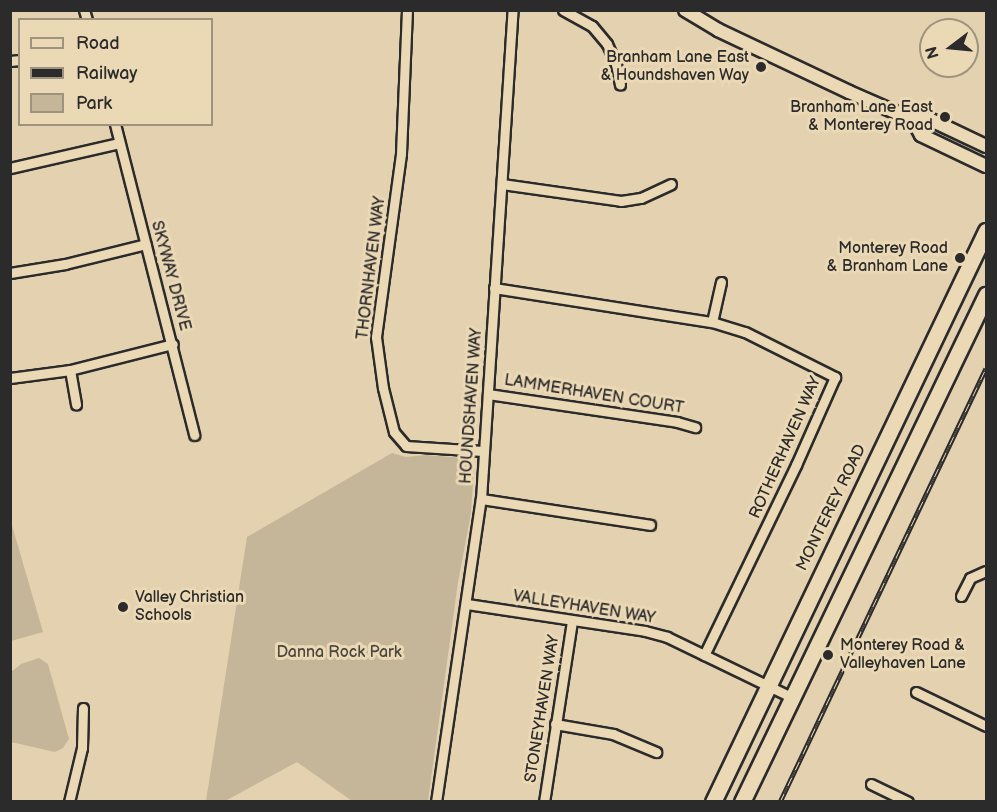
<!DOCTYPE html>
<html>
<head>
<meta charset="utf-8">
<style>
	body { margin:0 }
	#map { position:relative; width:997px; height:812px; overflow:hidden; background:#e3d1af; font-family:"Balsamiq Sans",sans-serif }
	div>[style] { position:absolute }
	.green>* { inset:0; background:#c5b69a }
	.roads { filter:drop-shadow(2px 0 #2b2b2b) drop-shadow(-2px 0 #2b2b2b) drop-shadow(0 2px #2b2b2b) drop-shadow(0 -2px #2b2b2b) }
	.minor>* { height:9px; margin:-4.5px; padding:0 4.5px; transform-origin:4.5px; border-radius:4.5px; background:#ebd8b5 }
	.tertiary>* { height:12px; margin:-6px; padding:0 6px; transform-origin:6px; border-radius:6px; background:#ebd8b5 }
	.primary>* { height:15px; margin:-7.5px; padding:0 7.5px; transform-origin:7.5px; border-radius:7.5px; background:#ebd8b5 }
	.rail>* { height:5px; margin-top:-2.5px; transform-origin:0; background:repeating-linear-gradient(90deg,#ebd8b5 0 9px,#2b2b2b 0 18px); box-sizing:border-box; border-block:2px solid #2b2b2b }
	.dots>* { width:16px; height:16px; translate:-50% -50%; box-sizing:border-box; border:3px solid #ebd8b5; border-radius:50% }
	span { translate:-50% -50%; white-space:nowrap; text-align:center; line-height:1.15; -webkit-text-stroke:6px #ebd8b5; paint-order:stroke }
	.poi-label { font-size:16px; color:#2b2b2b }
	.right { translate:-100% -50%; text-align:right }
	.left { translate:0 -50%; text-align:left }
	.street-label { font-size:16px; color:#2b2b2b }
	.park-label { font-size:16px; color:#4a4741 }
	.frame { position:absolute; inset:0; border:12px solid #2b2b2b; pointer-events:none }
	.legend { position:absolute; left:18px; top:18px; width:195px; height:108px; box-sizing:border-box; background:#ebd8b5; border:2px solid #9e937e; margin:0; padding:8px 10px; list-style:none; font-size:18px; color:#2b2b2b }
	.legend li { display:flex; align-items:center; gap:12px; height:30px }
	.legend b { width:30px; border:2px solid #9e937e }
	.north { position:absolute; left:919px; top:18px; width:60px; height:60px; box-sizing:border-box; background:#ebd8b5; border:2px solid #9e937e; border-radius:50%; rotate:254deg; font-size:16px; font-weight:700; line-height:24px; text-align:center; color:#2b2b2b }
	.north::after { content:''; display:block; margin:auto; width:21px; height:27px; background:#2b2b2b; clip-path:polygon(50% 0,100% 100%,50% 72%,0 100%) }
</style>
</head>
<body>
<div id="map">
	<div class="green">
		<i style="clip-path:polygon(392px 453px,406px 457px,426px 455px,464px 458px,470px 461px,474px 468px,471px 513px,458px 582px,428px 801px,352px 801px,297px 762px,225px 801px,206px 801px,247px 537px)"></i>
		<i style="clip-path:polygon(11px 522px,43px 632px,11px 641px,10px 641px)"></i>
		<i style="clip-path:polygon(39px 658px,48px 664px,69px 739px,63px 748px,55px 752px,11px 742px,11px 672px,21px 664px)"></i>
	</div>
	<div class="roads">
		<div class="minor">
			<i style="left:84px;top:10px;width:10px;rotate:73deg"></i>
			<i style="left:407px;top:10px;width:144px;rotate:92.4deg"></i>
			<i style="left:401px;top:154px;width:185px;rotate:97.8deg"></i>
			<i style="left:376px;top:337px;width:51px;rotate:82.2deg"></i>
			<i style="left:383px;top:388px;width:45px;rotate:76deg"></i>
			<i style="left:394px;top:432px;width:18px;rotate:49deg"></i>
			<i style="left:406px;top:446px;width:77px;rotate:3.7deg"></i>
			<i style="left:563px;top:10px;width:33px;rotate:29deg"></i>
			<i style="left:592px;top:26px;width:23px;rotate:50deg"></i>
			<i style="left:607px;top:44px;width:22px;rotate:66deg"></i>
			<i style="left:616px;top:64px;width:21px;rotate:79deg"></i>
			<i style="left:10px;top:61px;width:10px;rotate:-6deg"></i>
			<i style="left:115px;top:124px;width:321px;rotate:75.7deg"></i>
			<i style="left:10px;top:168px;width:112px;rotate:-12.9deg"></i>
			<i style="left:502px;top:184px;width:120px;rotate:8.1deg"></i>
			<i style="left:621px;top:201px;width:20px;rotate:-9deg"></i>
			<i style="left:641px;top:198px;width:33px;rotate:-25deg"></i>
			<i style="left:10px;top:273px;width:56px;rotate:-9.3deg"></i>
			<i style="left:65px;top:264px;width:83px;rotate:-13.9deg"></i>
			<i style="left:494px;top:288px;width:221px;rotate:8.9deg"></i>
			<i style="left:712px;top:322px;width:34px;rotate:17deg"></i>
			<i style="left:745px;top:332px;width:101px;rotate:26.6deg"></i>
			<i style="left:835px;top:377px;width:96px;rotate:113.9deg"></i>
			<i style="left:796px;top:465px;width:211px;rotate:115.8deg"></i>
			<i style="left:712px;top:322px;width:41px;rotate:-77.3deg"></i>
			<i style="left:70px;top:370px;width:35px;rotate:80deg"></i>
			<i style="left:10px;top:378px;width:61px;rotate:-7.6deg"></i>
			<i style="left:70px;top:370px;width:106px;rotate:-14.2deg"></i>
			<i style="left:488px;top:394px;width:191px;rotate:8.4deg"></i>
			<i style="left:677px;top:422px;width:19px;rotate:16deg"></i>
			<i style="left:481px;top:499px;width:171px;rotate:8.7deg"></i>
			<i style="left:961px;top:596px;width:20px;rotate:-63deg"></i>
			<i style="left:970px;top:578px;width:17px;rotate:-24deg"></i>
			<i style="left:467px;top:604px;width:180px;rotate:8.6deg"></i>
			<i style="left:645px;top:631px;width:23px;rotate:15deg"></i>
			<i style="left:667px;top:637px;width:138px;rotate:25.8deg"></i>
			<i style="left:916px;top:692px;width:78px;rotate:25.9deg"></i>
			<i style="left:555px;top:724px;width:59px;rotate:9.8deg"></i>
			<i style="left:613px;top:734px;width:47px;rotate:22.7deg"></i>
			<i style="left:871px;top:784px;width:41px;rotate:25.9deg"></i>
			<i style="left:69px;top:802px;width:56px;rotate:-76.5deg"></i>
			<i style="left:82px;top:748px;width:40px;rotate:-88.6deg"></i>
			<i style="left:436px;top:802px;width:306px;rotate:-81.6deg"></i>
			<i style="left:481px;top:499px;width:490px;rotate:-86.3deg"></i>
			<i style="left:544px;top:802px;width:183px;rotate:-81.2deg"></i>
		</div>
		<div class="tertiary">
			<i style="left:685px;top:10px;width:39px;rotate:31deg"></i>
			<i style="left:718px;top:30px;width:145px;rotate:25.3deg"></i>
			<i style="left:849px;top:92px;width:70px;rotate:23.6deg"></i>
			<i style="left:913px;top:120px;width:18px"></i>
			<i style="left:931px;top:120px;width:61px;rotate:25.3deg"></i>
			<i style="left:913px;top:120px;width:17px;rotate:62deg"></i>
			<i style="left:921px;top:135px;width:72px;rotate:25.5deg"></i>
		</div>
		<div class="primary">
			<i style="left:713px;top:802px;width:633px;rotate:-64.45deg"></i>
			<i style="left:742px;top:802px;width:563px;rotate:-64.3deg"></i>
		</div>
	</div>
	<div class="rail">
		<i style="left:780px;top:802px;width:480px;rotate:-64.6deg"></i>
	</div>
	<div class="dots">
		<i style="left:761px;top:67px;background:#2b2b2b"></i>
		<i style="left:945px;top:117px;background:#2b2b2b"></i>
		<i style="left:960px;top:258px;background:#2b2b2b"></i>
		<i style="left:123px;top:607px;background:#2b2b2b"></i>
		<i style="left:828px;top:655px;background:#2b2b2b"></i>
	</div>
	<div class="poi-label">
		<span class="right" style="left:749px;top:67px">Branham Lane East<br>&amp; Houndshaven Way</span>
		<span class="right" style="left:933px;top:117px">Branham Lane East<br>&amp; Monterey Road</span>
		<span class="right" style="left:948px;top:258px">Monterey Road<br>&amp; Branham Lane</span>
		<span class="left" style="left:135px;top:607px">Valley Christian<br>Schools</span>
		<span class="left" style="left:840px;top:655px">Monterey Road &amp;<br>Valleyhaven Lane</span>
	</div>
	<div class="street-label">
		<span style="left:372px;top:268px;rotate:-83deg">THORNHAVEN WAY</span>
		<span style="left:170px;top:276px;rotate:75deg">SKYWAY DRIVE</span>
		<span style="left:594px;top:395px;rotate:9deg">LAMMERHAVEN COURT</span>
		<span style="left:472px;top:406px;rotate:-86deg">HOUNDSHAVEN WAY</span>
		<span style="left:786px;top:448px;rotate:-66deg">ROTHERHAVEN WAY</span>
		<span style="left:832px;top:508px;rotate:-64deg">MONTEREY ROAD</span>
		<span style="left:584px;top:608px;rotate:9deg">VALLEYHAVEN WAY</span>
		<span style="left:543px;top:709px;rotate:-81deg">STONEYHAVEN WAY</span>
	</div>
	<div class="park-label">
		<span style="left:339px;top:653px">Danna Rock Park</span>
	</div>
	<div class="frame"></div>
	<ul class="legend">
	<li><b style="height:8px;background:#ebd8b5"></b>Road</li>
	<li><b style="height:8px;background:#2b2b2b"></b>Railway</li>
	<li><b style="height:16px;background:#c5b69a"></b>Park</li>
	</ul>
	<div class="north">N</div>
</div>
</body>
</html>
